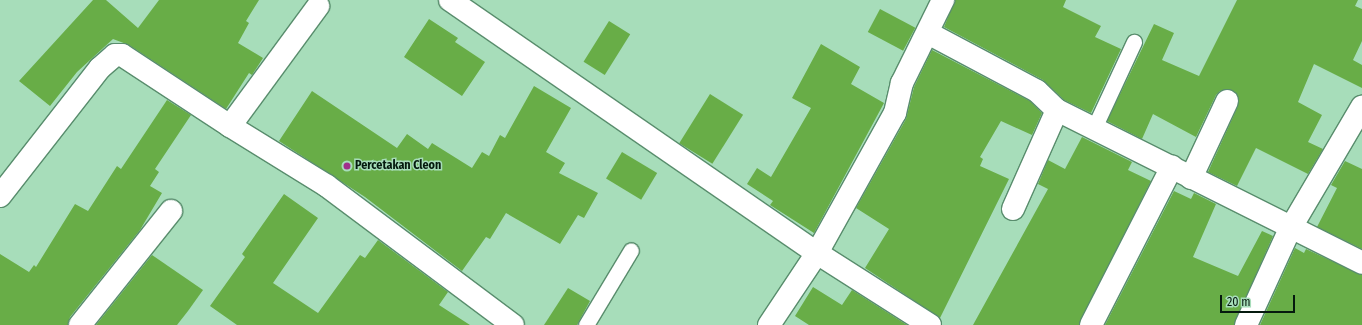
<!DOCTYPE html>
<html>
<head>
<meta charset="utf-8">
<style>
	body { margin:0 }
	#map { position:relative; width:1362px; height:325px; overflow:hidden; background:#a7ddba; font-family:"Fira Sans Condensed",sans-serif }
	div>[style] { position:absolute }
	.building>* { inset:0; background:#68ad47; transform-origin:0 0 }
	.roads { filter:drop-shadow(1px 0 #598d6d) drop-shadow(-1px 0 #598d6d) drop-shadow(0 1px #598d6d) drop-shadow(0 -1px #598d6d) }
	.service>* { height:15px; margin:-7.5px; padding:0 7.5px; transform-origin:7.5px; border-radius:7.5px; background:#fff }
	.minor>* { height:22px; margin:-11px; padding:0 11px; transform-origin:11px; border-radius:11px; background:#fff }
	.dots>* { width:11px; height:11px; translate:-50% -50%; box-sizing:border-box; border:2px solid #a7ddba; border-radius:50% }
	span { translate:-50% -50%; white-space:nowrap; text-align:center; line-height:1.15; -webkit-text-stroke:3px #a7ddba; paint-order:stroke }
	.poi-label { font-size:12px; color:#051a0e; font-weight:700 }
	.left { translate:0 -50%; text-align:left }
	.scale { position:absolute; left:1220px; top:295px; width:75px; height:18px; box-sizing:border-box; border:2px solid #051a0e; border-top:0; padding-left:5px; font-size:12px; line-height:14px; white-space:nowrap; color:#051a0e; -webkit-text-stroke:3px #a7ddba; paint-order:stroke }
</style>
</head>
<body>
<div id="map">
	<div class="building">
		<i style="clip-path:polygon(93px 0,106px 0,138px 28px,159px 0,259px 0,246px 21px,249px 23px,238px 43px,263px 58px,252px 75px,249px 73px,226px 109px,129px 45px,113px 39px,77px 72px,50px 106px,19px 81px)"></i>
		<i style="clip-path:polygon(955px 0,1066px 0,1063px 7px,1101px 26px,1095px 37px,1121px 49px,1091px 113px,1064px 100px,1043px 80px,944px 27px)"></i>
		<i style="clip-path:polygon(1237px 0,1358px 0,1355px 6px,1362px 9px,1362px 41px,1353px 60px,1362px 65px,1362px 88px,1314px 64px,1298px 102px,1322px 115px,1308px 142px,1323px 149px,1308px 174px,1256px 148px,1237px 186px,1208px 172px,1238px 106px,1237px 94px,1232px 90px,1220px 91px,1216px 95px,1196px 137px,1153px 114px,1142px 139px,1107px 121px,1154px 24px,1174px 33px,1162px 60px,1199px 76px)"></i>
		<i style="left:880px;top:9px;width:40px;height:26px;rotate:28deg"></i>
		<i style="clip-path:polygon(429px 19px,458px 38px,455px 42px,485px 62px,462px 96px,404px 57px)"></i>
		<i style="left:609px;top:21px;width:25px;height:48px;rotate:32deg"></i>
		<i style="clip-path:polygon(821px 44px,860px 67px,851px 84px,884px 103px,814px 233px,770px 205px,773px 201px,747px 184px,757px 168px,771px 177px,811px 108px,792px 98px)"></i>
		<i style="clip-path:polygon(932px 50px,1030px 101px,1042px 113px,1032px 135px,1001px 121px,980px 157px,983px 159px,980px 166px,1009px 179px,940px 318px,865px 268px,889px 229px,856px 208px,906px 119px,914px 87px)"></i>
		<i style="clip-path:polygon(534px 86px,571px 108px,546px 152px,565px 163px,559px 173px,598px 193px,584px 218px,578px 215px,560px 244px,506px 213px,490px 239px,486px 237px,462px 271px,365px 197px,279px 141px,312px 91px,397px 148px,407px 134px,428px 149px,432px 143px,472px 168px,482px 152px,489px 156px,500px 135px,505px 138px)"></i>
		<i style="left:710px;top:94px;width:39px;height:58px;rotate:32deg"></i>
		<i style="clip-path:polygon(167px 100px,191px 115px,155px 169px,159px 172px,150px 186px,162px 193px,140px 230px,70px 317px,68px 325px,0 325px,0 254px,29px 272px,34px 265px,36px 267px,75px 204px,88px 211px,117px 166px,121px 169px)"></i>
		<i style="clip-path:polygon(1082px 137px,1132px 162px,1128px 170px,1151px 181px,1079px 325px,973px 325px,1048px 189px,1038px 184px,1048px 160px,1065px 169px)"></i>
		<i style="left:622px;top:152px;width:41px;height:31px;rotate:31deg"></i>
		<i style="clip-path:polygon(1345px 161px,1362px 169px,1362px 249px,1317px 227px,1337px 188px,1331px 185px)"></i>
		<i style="clip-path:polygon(1174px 191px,1191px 199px,1194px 193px,1216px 204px,1193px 257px,1238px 276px,1262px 231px,1273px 236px,1234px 325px,1105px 325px)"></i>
		<i style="clip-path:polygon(284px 194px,318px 218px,273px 283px,318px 313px,360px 255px,365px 258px,378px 240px,448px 292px,439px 305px,470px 325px,237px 325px,210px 306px,245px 257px,242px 254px)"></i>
		<i style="clip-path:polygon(1295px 248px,1304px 253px,1306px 249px,1362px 275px,1362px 325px,1260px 325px)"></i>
		<i style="clip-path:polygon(152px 255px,203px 290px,188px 311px,177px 325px,96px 325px)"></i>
		<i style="clip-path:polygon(813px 287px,842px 305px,852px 290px,907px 325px,809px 325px,795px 316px)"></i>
		<i style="clip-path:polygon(568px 288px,590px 301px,577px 325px,544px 325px)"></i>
	</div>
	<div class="roads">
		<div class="service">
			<i style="left:1094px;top:128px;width:95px;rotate:-65.1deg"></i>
			<i style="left:586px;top:325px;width:87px;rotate:-59deg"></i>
		</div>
		<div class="minor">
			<i style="left:450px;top:0;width:446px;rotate:34.6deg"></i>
			<i style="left:817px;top:253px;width:134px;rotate:32.5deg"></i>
			<i style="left:928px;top:33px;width:123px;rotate:28deg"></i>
			<i style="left:1037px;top:91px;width:28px;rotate:44deg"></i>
			<i style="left:1057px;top:110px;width:341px;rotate:26.6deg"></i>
			<i style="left:230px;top:126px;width:149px;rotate:-53.7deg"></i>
			<i style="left:1191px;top:178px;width:85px;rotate:-64.9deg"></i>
			<i style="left:0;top:196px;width:162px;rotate:-52deg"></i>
			<i style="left:100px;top:68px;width:20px;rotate:-41deg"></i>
			<i style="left:115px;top:55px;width:7px"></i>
			<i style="left:122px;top:55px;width:129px;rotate:33.3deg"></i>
			<i style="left:230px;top:126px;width:114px;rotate:31.7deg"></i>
			<i style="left:327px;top:186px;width:232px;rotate:36.8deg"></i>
			<i style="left:1013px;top:209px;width:108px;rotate:-66deg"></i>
			<i style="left:80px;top:325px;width:146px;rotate:-51.4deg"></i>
			<i style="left:769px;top:325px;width:87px;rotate:-56.3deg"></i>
			<i style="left:817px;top:253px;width:160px;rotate:-60.9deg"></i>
			<i style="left:895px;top:113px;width:31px;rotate:-77deg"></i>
			<i style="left:902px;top:83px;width:93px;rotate:-63.7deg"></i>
			<i style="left:1091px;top:325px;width:178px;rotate:-62.9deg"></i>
			<i style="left:1246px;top:325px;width:106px;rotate:-65.4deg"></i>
			<i style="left:1290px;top:229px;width:142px;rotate:-59.5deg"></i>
		</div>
	</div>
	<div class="dots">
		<i style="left:347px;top:166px;background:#a12f8b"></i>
	</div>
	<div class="poi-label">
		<span class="left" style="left:355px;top:166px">Percetakan Cleon</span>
	</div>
	<div class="scale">20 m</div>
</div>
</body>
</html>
